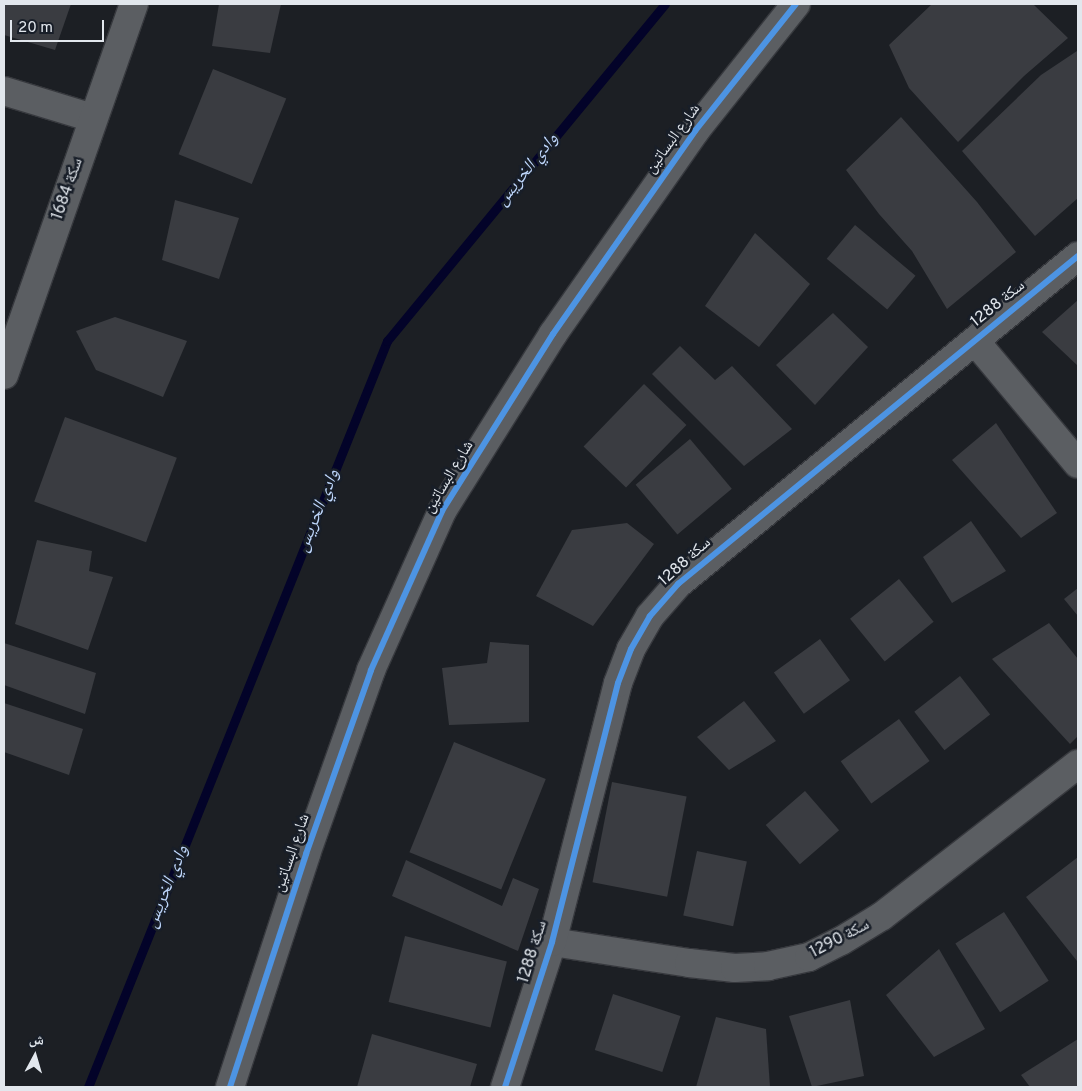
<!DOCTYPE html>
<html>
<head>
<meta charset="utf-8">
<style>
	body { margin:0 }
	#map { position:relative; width:1082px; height:1091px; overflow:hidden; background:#1c1f24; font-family:Overpass,"Noto Naskh Arabic",sans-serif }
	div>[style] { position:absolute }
	.stream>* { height:9px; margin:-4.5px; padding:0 4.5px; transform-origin:4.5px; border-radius:4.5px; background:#030329 }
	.building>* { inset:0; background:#3a3c41; transform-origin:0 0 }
	.roads { filter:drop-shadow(1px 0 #37393e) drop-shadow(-1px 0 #37393e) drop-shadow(0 1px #37393e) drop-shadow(0 -1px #37393e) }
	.minor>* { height:28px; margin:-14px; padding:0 14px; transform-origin:14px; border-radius:14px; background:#5b5e62 }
	.cycleway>* { height:6px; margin:-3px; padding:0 3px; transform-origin:3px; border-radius:3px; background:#4d94e3 }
	span { translate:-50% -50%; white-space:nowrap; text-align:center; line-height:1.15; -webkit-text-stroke:5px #181e28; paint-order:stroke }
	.street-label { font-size:16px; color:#e2e7ed }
	.water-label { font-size:18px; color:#bed6fb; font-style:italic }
	.frame { position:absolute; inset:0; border:5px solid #e2e7ed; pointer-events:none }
	.north { position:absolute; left:10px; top:1031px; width:50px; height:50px; -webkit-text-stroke:4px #181e28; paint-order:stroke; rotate:6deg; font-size:14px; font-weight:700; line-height:20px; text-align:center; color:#e2e7ed }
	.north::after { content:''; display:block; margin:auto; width:18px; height:22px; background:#e2e7ed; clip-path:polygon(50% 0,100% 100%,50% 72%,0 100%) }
	.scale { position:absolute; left:10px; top:20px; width:94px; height:22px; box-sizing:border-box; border:2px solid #e2e7ed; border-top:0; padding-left:6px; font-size:15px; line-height:18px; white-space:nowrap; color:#e2e7ed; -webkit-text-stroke:4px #181e28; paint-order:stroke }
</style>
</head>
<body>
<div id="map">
	<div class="stream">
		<i style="left:88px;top:1087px;width:804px;rotate:-68.16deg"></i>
		<i style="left:387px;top:341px;width:437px;rotate:-50.5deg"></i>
	</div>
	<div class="building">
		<i style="clip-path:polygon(4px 4px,71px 4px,55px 50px,4px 35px)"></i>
		<i style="clip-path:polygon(219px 4px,281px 4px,270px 53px,212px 46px)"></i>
		<i style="clip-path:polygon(932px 4px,1033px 4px,1068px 38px,1024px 76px,958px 142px,909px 88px,889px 45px)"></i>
		<i style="clip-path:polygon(1077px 51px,1078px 198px,1035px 236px,962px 151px,1041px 75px)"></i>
		<i style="left:213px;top:69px;width:79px;height:92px;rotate:22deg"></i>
		<i style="clip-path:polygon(901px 117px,977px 202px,1016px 252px,947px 309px,912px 251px,879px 214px,846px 170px)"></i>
		<i style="clip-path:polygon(175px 200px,239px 218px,219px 279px,162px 260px)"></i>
		<i style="left:855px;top:225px;width:79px;height:44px;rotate:40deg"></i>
		<i style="clip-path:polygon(755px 233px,810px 284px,759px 347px,705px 306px)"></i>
		<i style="clip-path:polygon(1078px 300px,1078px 366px,1042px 332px)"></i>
		<i style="clip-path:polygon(833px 313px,868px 347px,815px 405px,776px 365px)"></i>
		<i style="clip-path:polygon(115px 317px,187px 341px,163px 397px,96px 370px,76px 331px)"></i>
		<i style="clip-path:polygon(680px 346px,715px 380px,732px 366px,792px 429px,744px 466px,652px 374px)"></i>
		<i style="left:644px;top:384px;width:59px;height:87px;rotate:44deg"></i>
		<i style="left:65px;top:417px;width:119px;height:90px;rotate:20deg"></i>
		<i style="clip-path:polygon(996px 423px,1057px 513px,1021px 538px,952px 460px)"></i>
		<i style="left:690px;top:439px;width:65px;height:71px;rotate:50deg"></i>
		<i style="clip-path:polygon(971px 521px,1006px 571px,952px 603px,923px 557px)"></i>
		<i style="clip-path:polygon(627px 523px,654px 544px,593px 626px,536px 596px,572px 530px)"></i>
		<i style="clip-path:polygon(37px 540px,92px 551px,89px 571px,113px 577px,88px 650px,15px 624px)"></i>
		<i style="left:899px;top:579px;width:55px;height:63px;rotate:51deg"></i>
		<i style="clip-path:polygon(1078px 588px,1078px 616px,1064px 599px)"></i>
		<i style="clip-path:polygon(1049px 623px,1078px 659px,1078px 736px,1070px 744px,992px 659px)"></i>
		<i style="left:820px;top:639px;width:51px;height:57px;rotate:54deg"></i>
		<i style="clip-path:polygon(490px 642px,529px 645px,529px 722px,449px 725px,442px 668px,487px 663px)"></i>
		<i style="clip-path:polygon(4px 643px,96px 673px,85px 714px,4px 685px)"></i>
		<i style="left:960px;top:676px;width:49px;height:58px;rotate:52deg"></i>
		<i style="clip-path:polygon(744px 701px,776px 741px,729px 770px,697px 737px)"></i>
		<i style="clip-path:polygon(4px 703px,83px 729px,69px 775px,4px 752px)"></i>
		<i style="left:899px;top:719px;width:52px;height:72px;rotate:54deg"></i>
		<i style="left:454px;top:742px;width:99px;height:119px;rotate:22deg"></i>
		<i style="left:612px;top:782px;width:76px;height:102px;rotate:11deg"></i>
		<i style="left:805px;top:791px;width:52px;height:52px;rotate:49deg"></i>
		<i style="left:697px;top:851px;width:51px;height:66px;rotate:12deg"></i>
		<i style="clip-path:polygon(1078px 857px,1078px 960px,1077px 961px,1026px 897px)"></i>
		<i style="clip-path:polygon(406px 860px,502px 906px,513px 878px,539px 889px,518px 951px,392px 896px)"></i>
		<i style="left:1004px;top:912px;width:82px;height:58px;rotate:57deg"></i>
		<i style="left:405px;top:936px;width:105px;height:68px;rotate:14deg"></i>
		<i style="clip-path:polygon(939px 949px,985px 1029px,934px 1057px,886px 995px)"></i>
		<i style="left:613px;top:994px;width:71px;height:59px;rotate:18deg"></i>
		<i style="clip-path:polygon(850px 1000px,864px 1076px,812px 1087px,789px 1016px)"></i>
		<i style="clip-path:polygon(716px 1017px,766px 1029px,770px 1087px,696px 1087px)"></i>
		<i style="clip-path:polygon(372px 1034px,477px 1064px,470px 1087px,357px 1087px)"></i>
		<i style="clip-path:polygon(1078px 1039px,1078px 1087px,1030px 1087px,1021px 1075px)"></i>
	</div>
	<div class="roads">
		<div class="minor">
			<i style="left:4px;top:91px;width:93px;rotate:16.9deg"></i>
			<i style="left:975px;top:341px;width:160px;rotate:50.1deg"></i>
			<i style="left:4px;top:375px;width:393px;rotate:-70.7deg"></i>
			<i style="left:552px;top:942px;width:139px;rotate:8.7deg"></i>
			<i style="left:689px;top:963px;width:46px;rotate:6.2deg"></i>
			<i style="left:735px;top:968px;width:33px;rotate:-3deg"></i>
			<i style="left:768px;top:966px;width:42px;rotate:-12.4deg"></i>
			<i style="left:809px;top:957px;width:36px;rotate:-27deg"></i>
			<i style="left:841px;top:941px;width:48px;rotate:-31.4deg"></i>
			<i style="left:882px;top:916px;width:248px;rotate:-37.8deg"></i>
			<i style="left:230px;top:1087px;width:245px;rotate:-71.9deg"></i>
			<i style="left:306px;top:854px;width:195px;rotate:-70.5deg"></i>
			<i style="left:371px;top:670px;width:174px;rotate:-65.9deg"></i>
			<i style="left:442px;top:511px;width:209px;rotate:-57.9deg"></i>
			<i style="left:553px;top:334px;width:248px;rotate:-55deg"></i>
			<i style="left:695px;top:131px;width:162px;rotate:-51.5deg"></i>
			<i style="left:505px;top:1087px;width:152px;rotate:-72deg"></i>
			<i style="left:552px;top:942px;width:267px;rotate:-75.7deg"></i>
			<i style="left:618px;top:683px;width:36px;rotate:-69deg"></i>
			<i style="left:631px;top:649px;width:38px;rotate:-60deg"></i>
			<i style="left:650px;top:616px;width:43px;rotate:-48.8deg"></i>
			<i style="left:678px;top:584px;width:517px;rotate:-39.35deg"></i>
		</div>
	</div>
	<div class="cycleway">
		<i style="left:230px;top:1087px;width:245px;rotate:-71.9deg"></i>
		<i style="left:306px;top:854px;width:195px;rotate:-70.5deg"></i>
		<i style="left:371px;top:670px;width:174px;rotate:-65.9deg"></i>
		<i style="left:442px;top:511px;width:209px;rotate:-57.9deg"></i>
		<i style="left:553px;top:334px;width:248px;rotate:-55deg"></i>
		<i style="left:695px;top:131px;width:162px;rotate:-51.5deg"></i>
		<i style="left:505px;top:1087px;width:152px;rotate:-72deg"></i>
		<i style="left:552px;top:942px;width:267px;rotate:-75.7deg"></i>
		<i style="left:618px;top:683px;width:36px;rotate:-69deg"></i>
		<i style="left:631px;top:649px;width:38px;rotate:-60deg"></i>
		<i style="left:650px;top:616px;width:43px;rotate:-48.8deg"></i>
		<i style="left:678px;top:584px;width:517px;rotate:-39.35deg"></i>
	</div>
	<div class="street-label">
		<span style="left:673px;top:139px;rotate:-54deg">شارع البساتين</span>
		<span style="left:68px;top:189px;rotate:-71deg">سكة 1684</span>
		<span style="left:998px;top:304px;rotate:-39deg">سكة 1288</span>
		<span style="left:449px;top:477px;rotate:-59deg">شارع البساتين</span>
		<span style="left:685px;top:562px;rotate:-42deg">سكة 1288</span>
		<span style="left:292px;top:853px;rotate:-71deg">شارع البساتين</span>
		<span style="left:840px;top:939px;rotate:-28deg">سكة 1290</span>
		<span style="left:533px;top:952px;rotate:-73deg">سكة 1288</span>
	</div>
	<div class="water-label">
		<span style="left:528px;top:170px;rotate:-51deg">وادي الخريس</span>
		<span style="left:319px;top:511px;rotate:-68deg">وادي الخريس</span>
		<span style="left:168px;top:887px;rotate:-68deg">وادي الخريس</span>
	</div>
	<div class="frame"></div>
	<div class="north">ش</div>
	<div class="scale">20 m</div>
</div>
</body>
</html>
